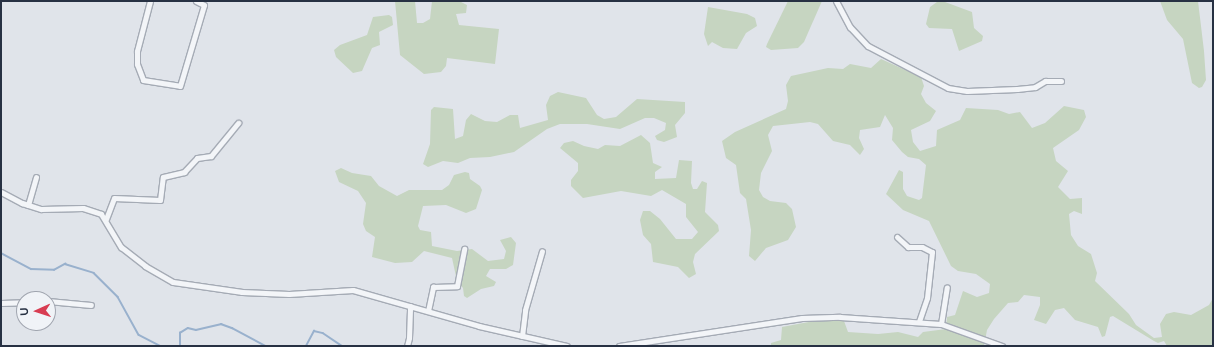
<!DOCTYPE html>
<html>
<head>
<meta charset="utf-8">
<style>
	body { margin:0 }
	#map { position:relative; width:1214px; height:347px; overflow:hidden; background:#e0e4ea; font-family:Raleway,sans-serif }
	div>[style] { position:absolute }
	.green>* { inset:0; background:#c6d5c1 }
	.stream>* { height:1.5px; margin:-0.75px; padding:0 0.75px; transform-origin:0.75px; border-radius:0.75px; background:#99b1cd }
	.roads { filter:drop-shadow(1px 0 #a5abb5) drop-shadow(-1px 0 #a5abb5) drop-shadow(0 1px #a5abb5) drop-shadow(0 -1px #a5abb5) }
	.minor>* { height:5px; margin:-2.5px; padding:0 2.5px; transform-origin:2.5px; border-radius:2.5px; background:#f3f5f8 }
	span { translate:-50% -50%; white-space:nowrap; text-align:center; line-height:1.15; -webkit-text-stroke:3.5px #f0f3f7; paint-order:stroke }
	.frame { position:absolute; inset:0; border:2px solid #273143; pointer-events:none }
	.north { position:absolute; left:16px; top:291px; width:40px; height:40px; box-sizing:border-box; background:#f0f3f7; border:1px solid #a0a5af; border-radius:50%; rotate:267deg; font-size:11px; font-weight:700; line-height:16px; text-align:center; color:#273143 }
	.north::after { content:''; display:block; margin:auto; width:14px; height:18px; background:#d83d52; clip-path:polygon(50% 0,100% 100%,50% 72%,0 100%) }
</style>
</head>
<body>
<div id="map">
	<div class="green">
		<i style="clip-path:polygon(395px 1px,415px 1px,417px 23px,423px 23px,430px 19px,432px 1px,459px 1px,467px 5px,466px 13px,456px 14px,459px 25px,499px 29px,495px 64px,447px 58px,446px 66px,441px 72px,424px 74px,400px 55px)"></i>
		<i style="clip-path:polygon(788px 1px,822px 1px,804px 42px,798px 48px,771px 50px,766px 47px,767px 44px)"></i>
		<i style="clip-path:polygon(1160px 1px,1198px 1px,1204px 51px,1206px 80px,1202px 87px,1199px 88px,1192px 83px,1183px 39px,1167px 20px)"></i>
		<i style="clip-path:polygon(937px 2px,945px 2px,972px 12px,974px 28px,983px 36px,982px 41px,959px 51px,952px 29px,929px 28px,926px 24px,930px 7px)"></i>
		<i style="clip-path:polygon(708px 7px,747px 14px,755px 18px,757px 26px,746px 33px,737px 49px,723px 48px,712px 42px,708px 46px,704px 34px)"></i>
		<i style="clip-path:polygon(389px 15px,392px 17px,393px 25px,379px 32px,380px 45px,372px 48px,362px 71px,353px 73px,336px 57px,334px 50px,340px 45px,367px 35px,373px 17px)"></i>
		<i style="clip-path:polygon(881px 59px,921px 77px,924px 86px,921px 94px,926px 103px,936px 111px,930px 121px,911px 130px,913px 142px,920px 151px,936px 146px,937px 130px,960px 120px,966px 108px,998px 110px,1009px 114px,1020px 112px,1032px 128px,1045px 123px,1064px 106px,1084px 110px,1086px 117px,1079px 130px,1053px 148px,1056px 161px,1068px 171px,1058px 187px,1070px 199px,1082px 198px,1082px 214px,1074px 211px,1069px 214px,1071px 235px,1078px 246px,1091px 254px,1097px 273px,1095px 281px,1129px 314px,1136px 325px,1154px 338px,1162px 337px,1160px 324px,1166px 314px,1174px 312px,1191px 315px,1209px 305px,1213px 298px,1213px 346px,1167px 346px,1164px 341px,1158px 343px,1154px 341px,1113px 316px,1110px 317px,1105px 336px,1102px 337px,1098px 327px,1075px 320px,1064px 308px,1055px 310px,1046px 324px,1034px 320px,1040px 305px,1040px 297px,1024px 295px,1018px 302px,1008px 303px,994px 319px,987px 330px,984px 346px,771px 346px,771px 343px,781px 340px,782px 327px,814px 321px,844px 321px,848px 332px,878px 334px,898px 332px,918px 337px,923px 332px,946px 329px,947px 317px,955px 315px,963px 291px,977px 297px,989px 293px,990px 284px,976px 274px,958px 271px,951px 266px,929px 221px,903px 210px,886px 194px,899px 170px,903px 172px,903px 189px,907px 196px,919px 200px,922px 198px,926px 165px,919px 159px,908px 157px,902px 152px,892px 140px,893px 128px,885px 115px,880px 127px,860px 130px,859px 138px,864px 149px,860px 155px,850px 145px,833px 141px,818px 124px,810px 122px,773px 126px,768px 135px,772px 151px,761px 173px,759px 190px,763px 197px,770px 201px,786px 203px,792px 209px,796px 227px,788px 240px,766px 248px,755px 261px,749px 256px,751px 230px,746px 199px,740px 193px,736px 165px,726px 158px,722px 141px,735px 132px,786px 109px,788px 101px,786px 85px,791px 76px,828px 68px,843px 69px,850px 64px,871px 68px)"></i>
		<i style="clip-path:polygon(558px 92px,586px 98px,597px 115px,604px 119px,616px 117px,637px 99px,685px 102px,685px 113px,675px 125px,677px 137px,664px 142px,657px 140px,655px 136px,665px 130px,666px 123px,654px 118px,645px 118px,620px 129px,587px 124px,560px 124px,547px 129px,514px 152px,490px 157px,470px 158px,458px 163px,443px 161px,428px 167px,423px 164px,430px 144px,431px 110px,434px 107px,453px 109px,455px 139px,463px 136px,466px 120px,471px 114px,485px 121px,497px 122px,510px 115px,518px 115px,520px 128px,548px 120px,546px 105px,550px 96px)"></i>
		<i style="clip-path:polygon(641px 135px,650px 143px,653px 163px,662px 167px,655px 172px,655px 179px,676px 178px,679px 160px,692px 161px,691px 183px,693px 189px,697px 189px,702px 181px,707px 183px,705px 212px,718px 225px,719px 231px,695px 254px,693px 262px,696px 274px,689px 278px,678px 267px,653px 262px,651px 244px,643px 235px,640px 220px,643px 211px,650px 211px,660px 219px,676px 239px,692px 239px,698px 232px,686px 217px,686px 204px,662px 190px,651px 196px,621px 191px,583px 198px,571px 186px,571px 180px,578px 171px,578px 163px,560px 148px,564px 143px,573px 141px,584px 146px,598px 149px,605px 145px,620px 146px)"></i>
		<i style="clip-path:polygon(341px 168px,352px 173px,371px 176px,379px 186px,397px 196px,409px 190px,442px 190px,449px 185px,454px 175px,465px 172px,469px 173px,470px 179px,480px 186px,482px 190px,476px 209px,466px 213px,446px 205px,423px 206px,418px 226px,420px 230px,431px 232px,432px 246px,457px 251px,472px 249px,488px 261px,504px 259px,506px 251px,500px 240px,511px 237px,516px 243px,513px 265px,506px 269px,490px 269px,486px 276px,496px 282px,494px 286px,481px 289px,467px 298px,464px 296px,463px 288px,457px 281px,452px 258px,424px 251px,412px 262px,395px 263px,372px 257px,375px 237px,366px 231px,363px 224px,366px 203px,358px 191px,339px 182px,335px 171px)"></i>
	</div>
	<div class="stream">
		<i style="left:1px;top:253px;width:34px;rotate:28deg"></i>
		<i style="left:31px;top:269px;width:23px;rotate:2deg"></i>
		<i style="left:54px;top:270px;width:13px;rotate:-29deg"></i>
		<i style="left:65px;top:264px;width:30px;rotate:17deg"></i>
		<i style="left:94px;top:273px;width:34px;rotate:45deg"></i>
		<i style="left:118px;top:297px;width:43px;rotate:61.1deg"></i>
		<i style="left:139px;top:335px;width:25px;rotate:27deg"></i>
		<i style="left:180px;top:346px;width:13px;rotate:-90deg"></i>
		<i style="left:180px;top:333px;width:9px;rotate:-32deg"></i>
		<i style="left:188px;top:328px;width:8px;rotate:14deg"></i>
		<i style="left:196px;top:330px;width:26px;rotate:-13deg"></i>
		<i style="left:221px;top:324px;width:12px;rotate:20deg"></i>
		<i style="left:232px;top:328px;width:38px;rotate:28deg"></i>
		<i style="left:306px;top:346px;width:17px;rotate:-62deg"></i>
		<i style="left:314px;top:331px;width:9px;rotate:13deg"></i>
		<i style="left:323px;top:333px;width:23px;rotate:34deg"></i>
		<i style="left:370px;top:346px;width:14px"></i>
	</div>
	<div class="roads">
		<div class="minor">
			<i style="left:150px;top:1px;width:52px;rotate:104.6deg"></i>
			<i style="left:137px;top:51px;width:13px;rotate:90deg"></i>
			<i style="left:137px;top:64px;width:17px;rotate:69deg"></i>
			<i style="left:143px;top:80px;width:37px;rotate:9deg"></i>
			<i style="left:180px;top:86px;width:84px;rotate:-73.5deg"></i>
			<i style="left:204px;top:5px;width:9px;rotate:-153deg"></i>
			<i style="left:836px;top:1px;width:30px;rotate:62deg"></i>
			<i style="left:850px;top:27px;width:26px;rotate:47deg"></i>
			<i style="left:868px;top:46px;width:90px;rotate:27.7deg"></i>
			<i style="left:948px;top:88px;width:19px;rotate:9deg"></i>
			<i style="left:967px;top:91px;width:50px;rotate:-2.3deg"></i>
			<i style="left:1017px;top:89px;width:18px;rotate:-6deg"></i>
			<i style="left:1035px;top:87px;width:12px;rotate:-31deg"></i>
			<i style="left:1045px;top:81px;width:16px"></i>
			<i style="left:1px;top:192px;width:24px;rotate:28deg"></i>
			<i style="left:22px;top:203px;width:20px;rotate:18deg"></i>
			<i style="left:41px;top:209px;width:42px;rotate:-1.4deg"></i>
			<i style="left:83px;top:208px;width:19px;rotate:18deg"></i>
			<i style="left:101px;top:214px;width:39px;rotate:59deg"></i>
			<i style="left:121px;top:247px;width:31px;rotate:38deg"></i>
			<i style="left:145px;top:266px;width:32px;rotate:30deg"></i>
			<i style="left:173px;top:282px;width:70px;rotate:8.2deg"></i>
			<i style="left:242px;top:292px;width:47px;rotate:2.4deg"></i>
			<i style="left:289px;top:294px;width:64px;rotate:-3.6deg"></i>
			<i style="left:353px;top:290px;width:131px;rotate:15.9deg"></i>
			<i style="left:479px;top:326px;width:90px;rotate:12.8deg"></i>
			<i style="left:28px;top:205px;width:29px;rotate:-74deg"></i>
			<i style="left:106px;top:219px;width:22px;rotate:-69deg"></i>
			<i style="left:114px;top:198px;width:46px;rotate:2.5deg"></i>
			<i style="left:160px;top:200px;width:23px;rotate:-83deg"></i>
			<i style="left:163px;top:177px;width:22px;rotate:-13deg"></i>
			<i style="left:184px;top:172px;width:19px;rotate:-47deg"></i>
			<i style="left:197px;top:158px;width:14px;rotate:-8deg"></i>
			<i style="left:211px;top:156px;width:43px;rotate:-50.7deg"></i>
			<i style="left:897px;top:237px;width:15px;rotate:42deg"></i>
			<i style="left:908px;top:247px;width:14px"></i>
			<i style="left:922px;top:247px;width:11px;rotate:27deg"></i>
			<i style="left:932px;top:252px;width:46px;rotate:96.2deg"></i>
			<i style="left:927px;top:298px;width:24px;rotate:109deg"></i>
			<i style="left:48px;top:301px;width:43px;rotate:5.3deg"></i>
			<i style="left:1px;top:303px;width:23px;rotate:-2deg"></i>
			<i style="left:428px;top:311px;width:25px;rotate:-78deg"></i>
			<i style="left:433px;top:287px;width:24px;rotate:-2deg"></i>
			<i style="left:457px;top:286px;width:38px;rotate:-79deg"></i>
			<i style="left:941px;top:324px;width:37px;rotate:-81deg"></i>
			<i style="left:522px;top:336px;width:26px;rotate:-83deg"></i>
			<i style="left:525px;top:310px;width:61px;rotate:-73.9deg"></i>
			<i style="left:407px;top:346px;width:8px;rotate:-76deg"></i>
			<i style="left:409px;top:338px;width:32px;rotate:-88deg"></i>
			<i style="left:619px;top:346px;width:185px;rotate:-8.7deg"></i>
			<i style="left:802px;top:318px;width:38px;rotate:-2deg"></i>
			<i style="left:840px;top:317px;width:101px;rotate:4deg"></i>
			<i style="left:941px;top:324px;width:65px;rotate:19.8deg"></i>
		</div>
	</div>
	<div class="frame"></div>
	<div class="north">U</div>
</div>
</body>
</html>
